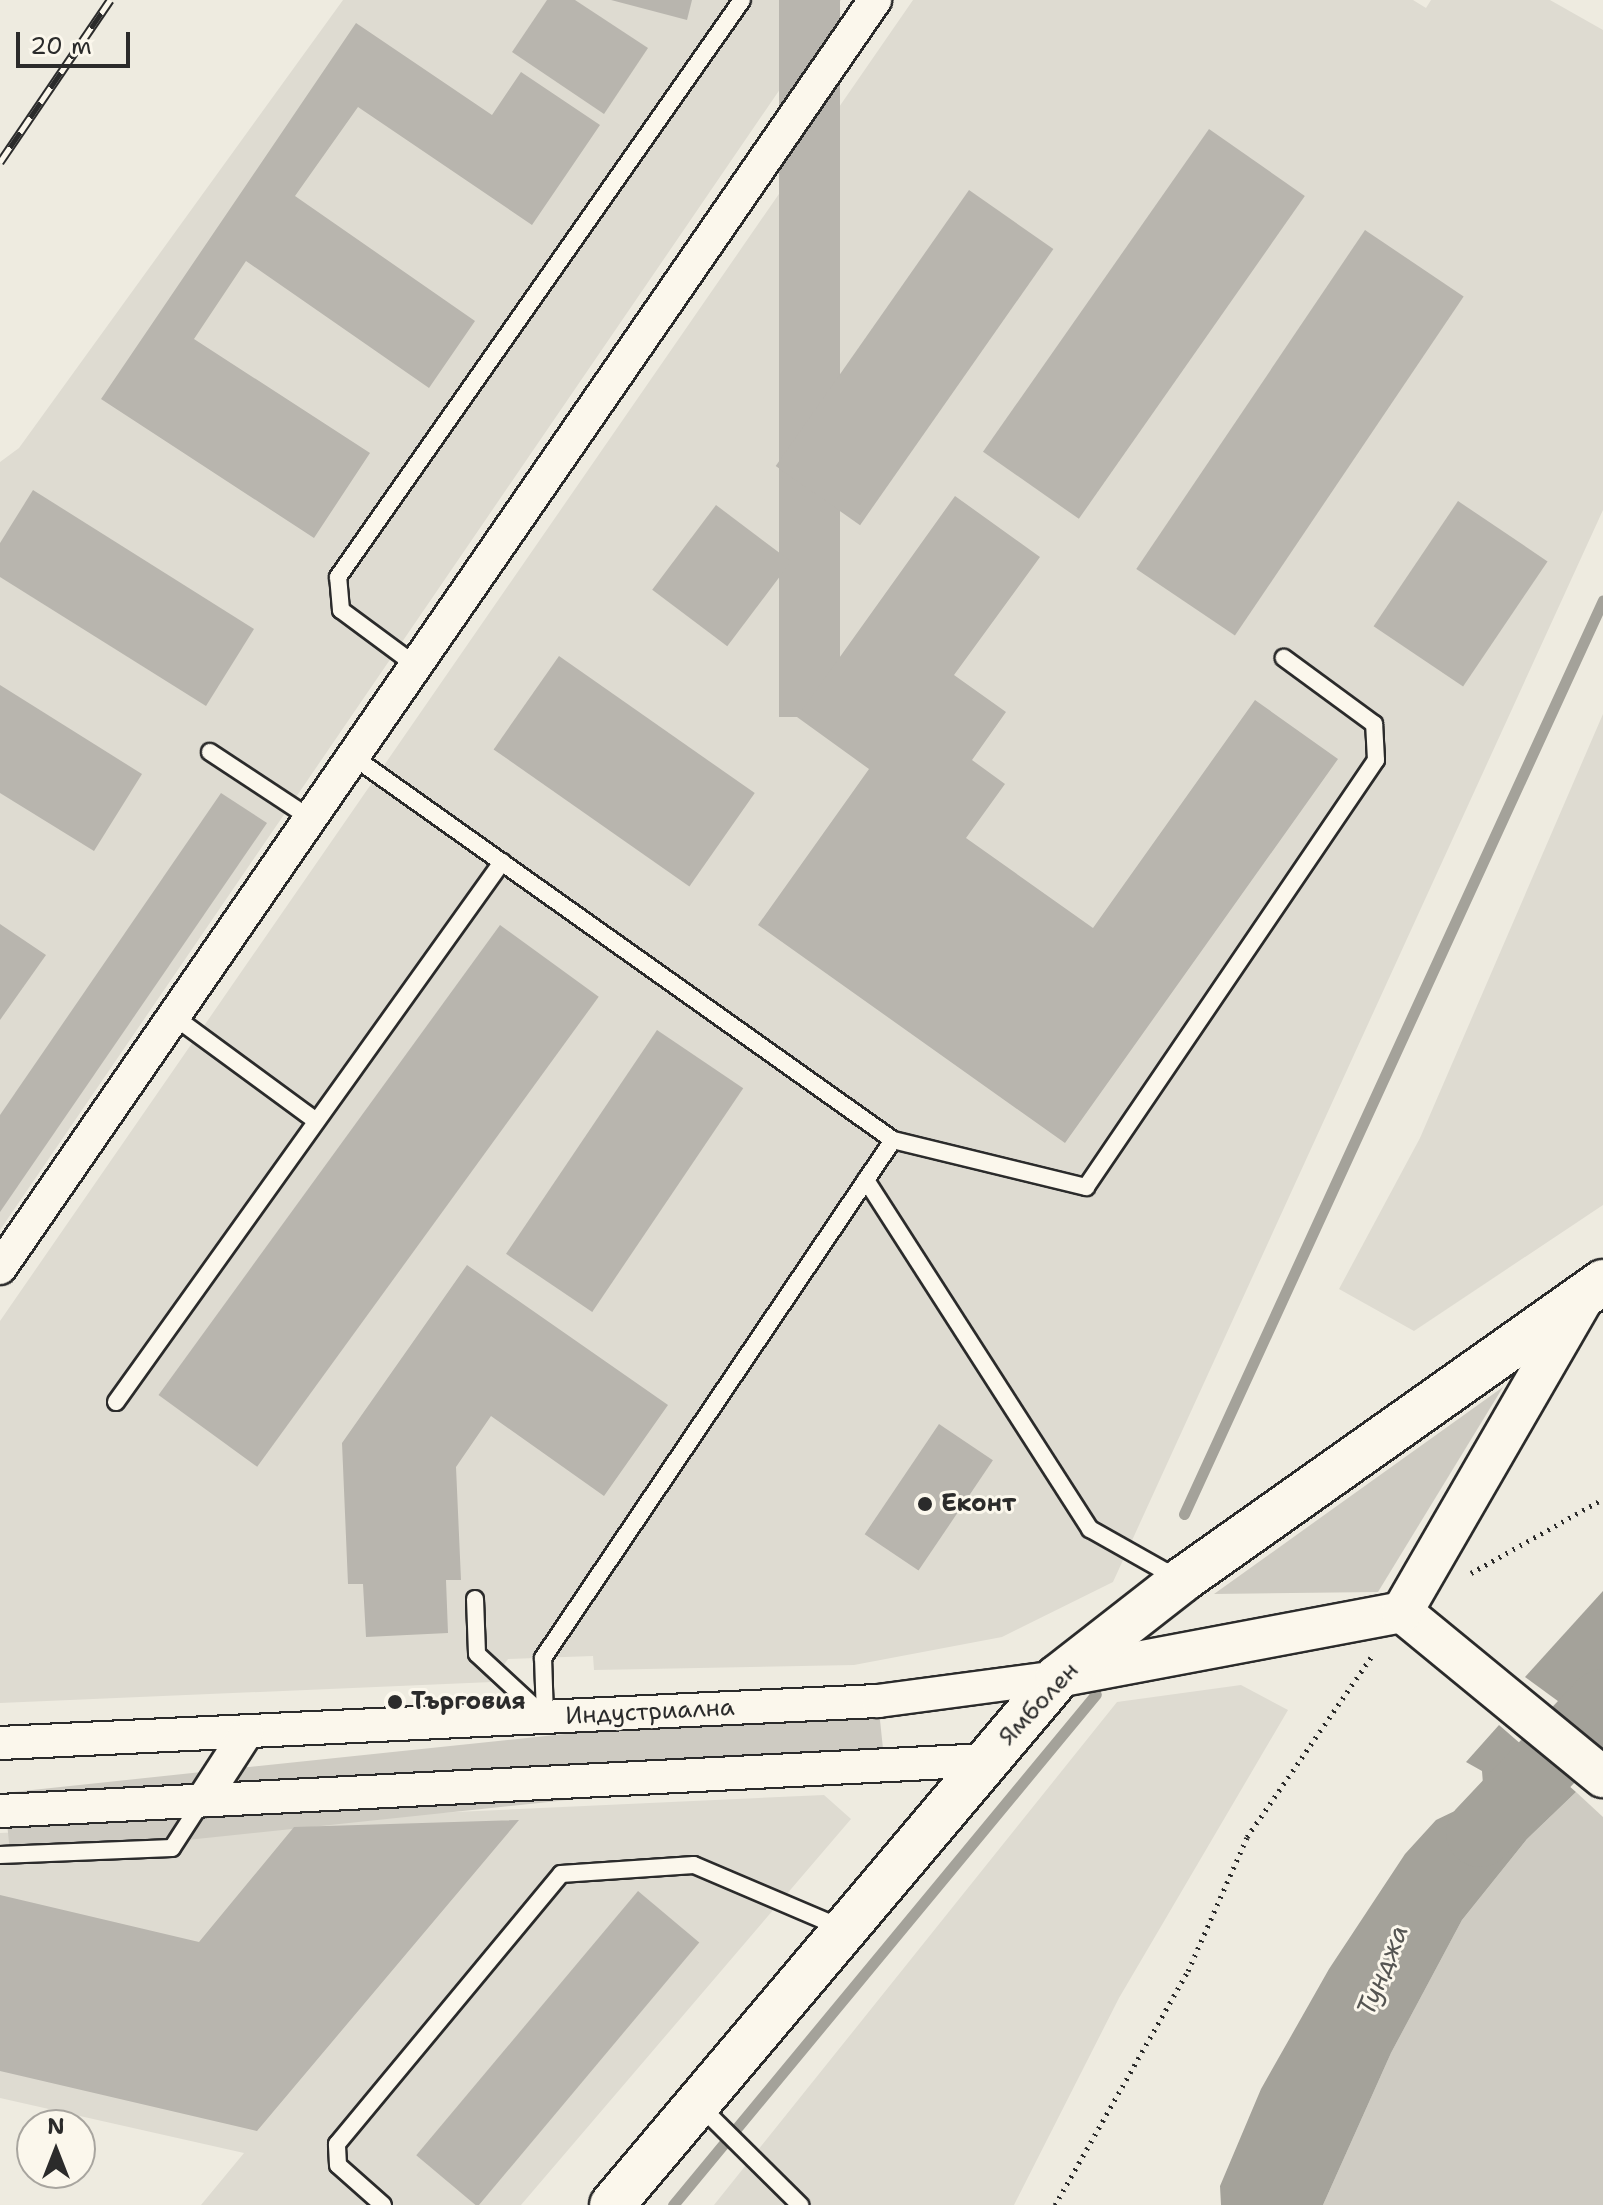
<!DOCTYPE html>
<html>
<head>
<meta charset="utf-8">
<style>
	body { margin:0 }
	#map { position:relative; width:1603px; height:2205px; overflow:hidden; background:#eeebe0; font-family:"Shantell Sans",sans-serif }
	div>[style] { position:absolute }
	.built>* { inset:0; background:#dedbd1 }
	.green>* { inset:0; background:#cecbc2; transform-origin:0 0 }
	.water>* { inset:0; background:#a4a29a }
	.stream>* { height:11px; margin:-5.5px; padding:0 5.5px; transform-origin:5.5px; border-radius:5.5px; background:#a4a29a }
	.river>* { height:68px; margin:-34px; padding:0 34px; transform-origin:34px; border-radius:34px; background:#a4a29a }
	.building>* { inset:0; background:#b8b5ae; transform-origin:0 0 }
	.path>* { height:5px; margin-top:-2.5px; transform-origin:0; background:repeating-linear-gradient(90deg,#2b2b2b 0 2px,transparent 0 8px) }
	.roads { filter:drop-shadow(2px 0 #2b2b2b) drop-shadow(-2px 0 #2b2b2b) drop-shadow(0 2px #2b2b2b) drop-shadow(0 -2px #2b2b2b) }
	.service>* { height:16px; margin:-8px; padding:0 8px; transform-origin:8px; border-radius:8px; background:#fbf7ec }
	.minor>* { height:32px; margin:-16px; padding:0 16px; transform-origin:16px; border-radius:16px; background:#fbf7ec }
	.tertiary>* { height:40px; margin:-20px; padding:0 20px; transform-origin:20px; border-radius:20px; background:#fbf7ec }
	.secondary>* { height:44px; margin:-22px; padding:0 22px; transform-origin:22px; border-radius:22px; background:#fbf7ec }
	.rail>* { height:9px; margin-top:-4.5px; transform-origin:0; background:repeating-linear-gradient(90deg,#fbf7ec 0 18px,#2b2b2b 0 36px); box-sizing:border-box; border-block:2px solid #2b2b2b }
	.dots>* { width:22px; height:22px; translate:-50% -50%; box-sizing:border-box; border:4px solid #fbf7ec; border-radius:50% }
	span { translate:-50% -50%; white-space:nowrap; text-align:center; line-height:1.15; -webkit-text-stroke:6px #fbf7ec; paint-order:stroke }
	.poi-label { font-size:24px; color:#2b2b2b; font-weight:700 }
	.left { translate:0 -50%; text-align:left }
	.street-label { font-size:24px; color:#2b2b2b }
	.water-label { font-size:26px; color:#555552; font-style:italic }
	.north { position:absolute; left:16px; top:2109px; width:80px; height:80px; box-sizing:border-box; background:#fbf7ec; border:2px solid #a8a59f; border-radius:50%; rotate:0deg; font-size:22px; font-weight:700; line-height:32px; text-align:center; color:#2b2b2b }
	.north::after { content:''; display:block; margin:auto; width:28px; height:36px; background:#2b2b2b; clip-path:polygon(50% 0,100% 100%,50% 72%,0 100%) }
	.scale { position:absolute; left:16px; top:32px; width:114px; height:36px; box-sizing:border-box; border:4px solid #2b2b2b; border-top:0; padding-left:10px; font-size:24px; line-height:28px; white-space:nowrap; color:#2b2b2b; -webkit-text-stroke:6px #fbf7ec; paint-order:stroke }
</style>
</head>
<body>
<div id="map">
	<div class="built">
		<i style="clip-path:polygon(343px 0,841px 0,0 1230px,0 462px,19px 448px)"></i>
		<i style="clip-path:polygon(913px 0,1413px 0,1426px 8px,1431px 0,1550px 0,1603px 30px,1603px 510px,1113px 1582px,1002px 1637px,854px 1665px,594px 1670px,593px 1656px,508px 1659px,492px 1682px,0 1703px,0 1321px)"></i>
		<i style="clip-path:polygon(1603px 714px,1603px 1205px,1414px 1331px,1339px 1289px,1420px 1138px)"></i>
		<i style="clip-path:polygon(1241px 1685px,1288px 1710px,1119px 1998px,1014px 2205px,714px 2205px,1117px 1702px)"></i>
		<i style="clip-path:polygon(824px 1795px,851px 1819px,521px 2205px,201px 2205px,244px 2153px,0 2098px,0 1833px)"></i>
	</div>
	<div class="green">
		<i style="clip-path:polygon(1503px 1387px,1378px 1592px,1214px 1594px)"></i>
		<i style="left:878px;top:1701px;width:66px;height:879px;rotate:84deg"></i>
		<i style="clip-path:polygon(1576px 1792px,1603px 1817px,1603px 2205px,1323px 2205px,1391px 2053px,1462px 1920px,1527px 1839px)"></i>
	</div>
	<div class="water">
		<i style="clip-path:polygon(1603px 1591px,1603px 1734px,1525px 1677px)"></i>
		<i style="clip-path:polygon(1499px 1725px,1576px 1792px,1527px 1839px,1462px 1920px,1391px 2053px,1323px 2205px,1221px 2205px,1220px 2186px,1261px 2089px,1329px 1969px,1405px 1854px,1436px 1820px,1484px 1797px,1482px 1771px,1466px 1762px)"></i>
	</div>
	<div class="stream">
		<i style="left:1184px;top:1514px;width:1005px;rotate:-65.37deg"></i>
		<i style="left:673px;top:2205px;width:663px;rotate:-50.38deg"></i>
	</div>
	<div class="river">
		<i style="left:1480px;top:1833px;width:179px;rotate:-46.6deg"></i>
	</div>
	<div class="building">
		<i style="clip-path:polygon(547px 0,575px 0,648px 48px,604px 114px,512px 52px)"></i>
		<i style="clip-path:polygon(611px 0,692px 0,687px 20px)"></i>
		<i style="left:779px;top:0;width:61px;height:717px"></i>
		<i style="clip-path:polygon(356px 23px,492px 115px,521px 72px,600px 125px,532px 225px,358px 107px,295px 196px,475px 321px,429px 388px,246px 261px,194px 339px,370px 453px,314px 538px,101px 399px)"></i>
		<i style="left:1209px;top:129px;width:117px;height:394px;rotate:35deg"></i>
		<i style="left:969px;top:190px;width:103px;height:337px;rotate:35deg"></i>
		<i style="left:1365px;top:230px;width:119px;height:409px;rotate:34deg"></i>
		<i style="clip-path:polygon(33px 490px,254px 629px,206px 706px,0 577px,0 543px)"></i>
		<i style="clip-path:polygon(955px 496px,1040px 557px,954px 675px,1006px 712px,972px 760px,1005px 784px,966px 838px,1093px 928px,1255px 700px,1338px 759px,1065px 1143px,758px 925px,869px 769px,797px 717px)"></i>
		<i style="left:1458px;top:501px;width:108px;height:151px;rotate:34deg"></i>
		<i style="left:716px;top:505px;width:94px;height:106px;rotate:37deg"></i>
		<i style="left:559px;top:656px;width:239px;height:114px;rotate:35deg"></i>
		<i style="clip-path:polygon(0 685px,142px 774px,94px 851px,0 793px)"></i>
		<i style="clip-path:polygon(221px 793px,267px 823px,0 1212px,0 1115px)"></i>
		<i style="clip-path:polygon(0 924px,46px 955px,0 1020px)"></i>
		<i style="left:500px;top:925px;width:122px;height:581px;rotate:36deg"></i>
		<i style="left:657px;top:1030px;width:104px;height:270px;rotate:34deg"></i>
		<i style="clip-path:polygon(467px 1265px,668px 1405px,604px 1496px,491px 1416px,456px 1467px,461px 1580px,446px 1580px,448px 1633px,366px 1637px,363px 1584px,348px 1584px,342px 1443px)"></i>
		<i style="left:939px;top:1424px;width:65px;height:133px;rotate:34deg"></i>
		<i style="clip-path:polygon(519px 1820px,257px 2131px,0 2071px,0 1895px,199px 1942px,294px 1827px)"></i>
		<i style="left:638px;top:1891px;width:80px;height:345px;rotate:40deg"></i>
	</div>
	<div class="path">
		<i style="left:1471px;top:1573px;width:151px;rotate:-29.3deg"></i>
		<i style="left:1055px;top:2205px;width:269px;rotate:-60.4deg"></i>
		<i style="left:1188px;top:1971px;width:146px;rotate:-66.2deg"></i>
		<i style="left:1247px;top:1837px;width:219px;rotate:-55.4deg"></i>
	</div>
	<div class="roads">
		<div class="service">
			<i style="left:418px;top:667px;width:96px;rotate:-143.5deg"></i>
			<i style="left:341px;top:610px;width:33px;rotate:-95deg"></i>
			<i style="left:338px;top:577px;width:704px;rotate:-55deg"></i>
			<i style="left:210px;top:752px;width:123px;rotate:33.4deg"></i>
			<i style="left:355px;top:758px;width:660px;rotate:35.38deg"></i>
			<i style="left:893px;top:1140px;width:199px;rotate:13.7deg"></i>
			<i style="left:1086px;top:1187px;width:516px;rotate:-55.82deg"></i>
			<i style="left:1376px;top:760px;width:36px;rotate:-93deg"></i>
			<i style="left:1374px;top:724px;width:112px;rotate:-143.7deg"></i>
			<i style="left:176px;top:1018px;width:174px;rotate:36.3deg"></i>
			<i style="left:866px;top:1180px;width:415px;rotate:57.3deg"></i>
			<i style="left:1090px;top:1529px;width:100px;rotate:29.4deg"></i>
			<i style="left:116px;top:1402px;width:664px;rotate:-54.44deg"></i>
			<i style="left:475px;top:1599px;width:55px;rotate:87.9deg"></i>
			<i style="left:477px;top:1654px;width:93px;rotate:42.8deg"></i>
			<i style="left:545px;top:1717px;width:59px;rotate:-91.9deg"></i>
			<i style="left:543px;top:1658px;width:625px;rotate:-55.95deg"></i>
			<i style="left:0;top:1855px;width:172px;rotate:-2.3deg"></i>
			<i style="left:172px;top:1848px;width:57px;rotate:-57.1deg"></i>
			<i style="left:698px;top:2104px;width:144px;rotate:44.7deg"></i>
			<i style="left:383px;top:2205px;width:60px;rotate:-138.4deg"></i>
			<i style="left:338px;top:2165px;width:21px;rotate:-93deg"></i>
			<i style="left:337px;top:2144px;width:351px;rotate:-50.3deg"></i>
			<i style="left:561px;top:1874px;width:133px;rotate:-3.9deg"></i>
			<i style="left:694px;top:1865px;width:161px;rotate:23.1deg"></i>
		</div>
		<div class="minor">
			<i style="left:0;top:1268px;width:1541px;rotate:-55.39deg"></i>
			<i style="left:0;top:1743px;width:879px;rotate:-2.74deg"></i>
			<i style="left:878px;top:1701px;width:182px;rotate:-7.6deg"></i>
			<i style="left:203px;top:1800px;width:81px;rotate:-57.1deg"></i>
			<i style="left:0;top:1811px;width:988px;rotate:-2.96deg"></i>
		</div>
		<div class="tertiary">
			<i style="left:1402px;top:1612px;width:260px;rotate:39.4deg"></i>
			<i style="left:1058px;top:1677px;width:350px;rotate:-10.7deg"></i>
			<i style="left:1402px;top:1612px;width:364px;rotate:-60deg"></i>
		</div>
		<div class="secondary">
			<i style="left:612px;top:2205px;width:691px;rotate:-49.81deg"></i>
			<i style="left:1058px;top:1677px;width:157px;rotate:-38deg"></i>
			<i style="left:1182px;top:1580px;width:516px;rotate:-35.29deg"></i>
		</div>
	</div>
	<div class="rail">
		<i style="left:0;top:162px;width:196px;rotate:-55.8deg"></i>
	</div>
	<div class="dots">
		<i style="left:925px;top:1504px;background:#2b2b2b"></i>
		<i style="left:395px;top:1702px;background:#2b2b2b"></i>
	</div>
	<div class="poi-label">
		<span class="left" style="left:941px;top:1504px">Еконт</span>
		<span class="left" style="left:411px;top:1702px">Търговия</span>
	</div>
	<div class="street-label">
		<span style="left:1039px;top:1704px;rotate:-47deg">Ямболен</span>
		<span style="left:650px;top:1712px;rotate:-3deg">Индустриална</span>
	</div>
	<div class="water-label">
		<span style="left:1382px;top:1970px;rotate:-68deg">Тунджа</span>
	</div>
	<div class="north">N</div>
	<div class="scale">20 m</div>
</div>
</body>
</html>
